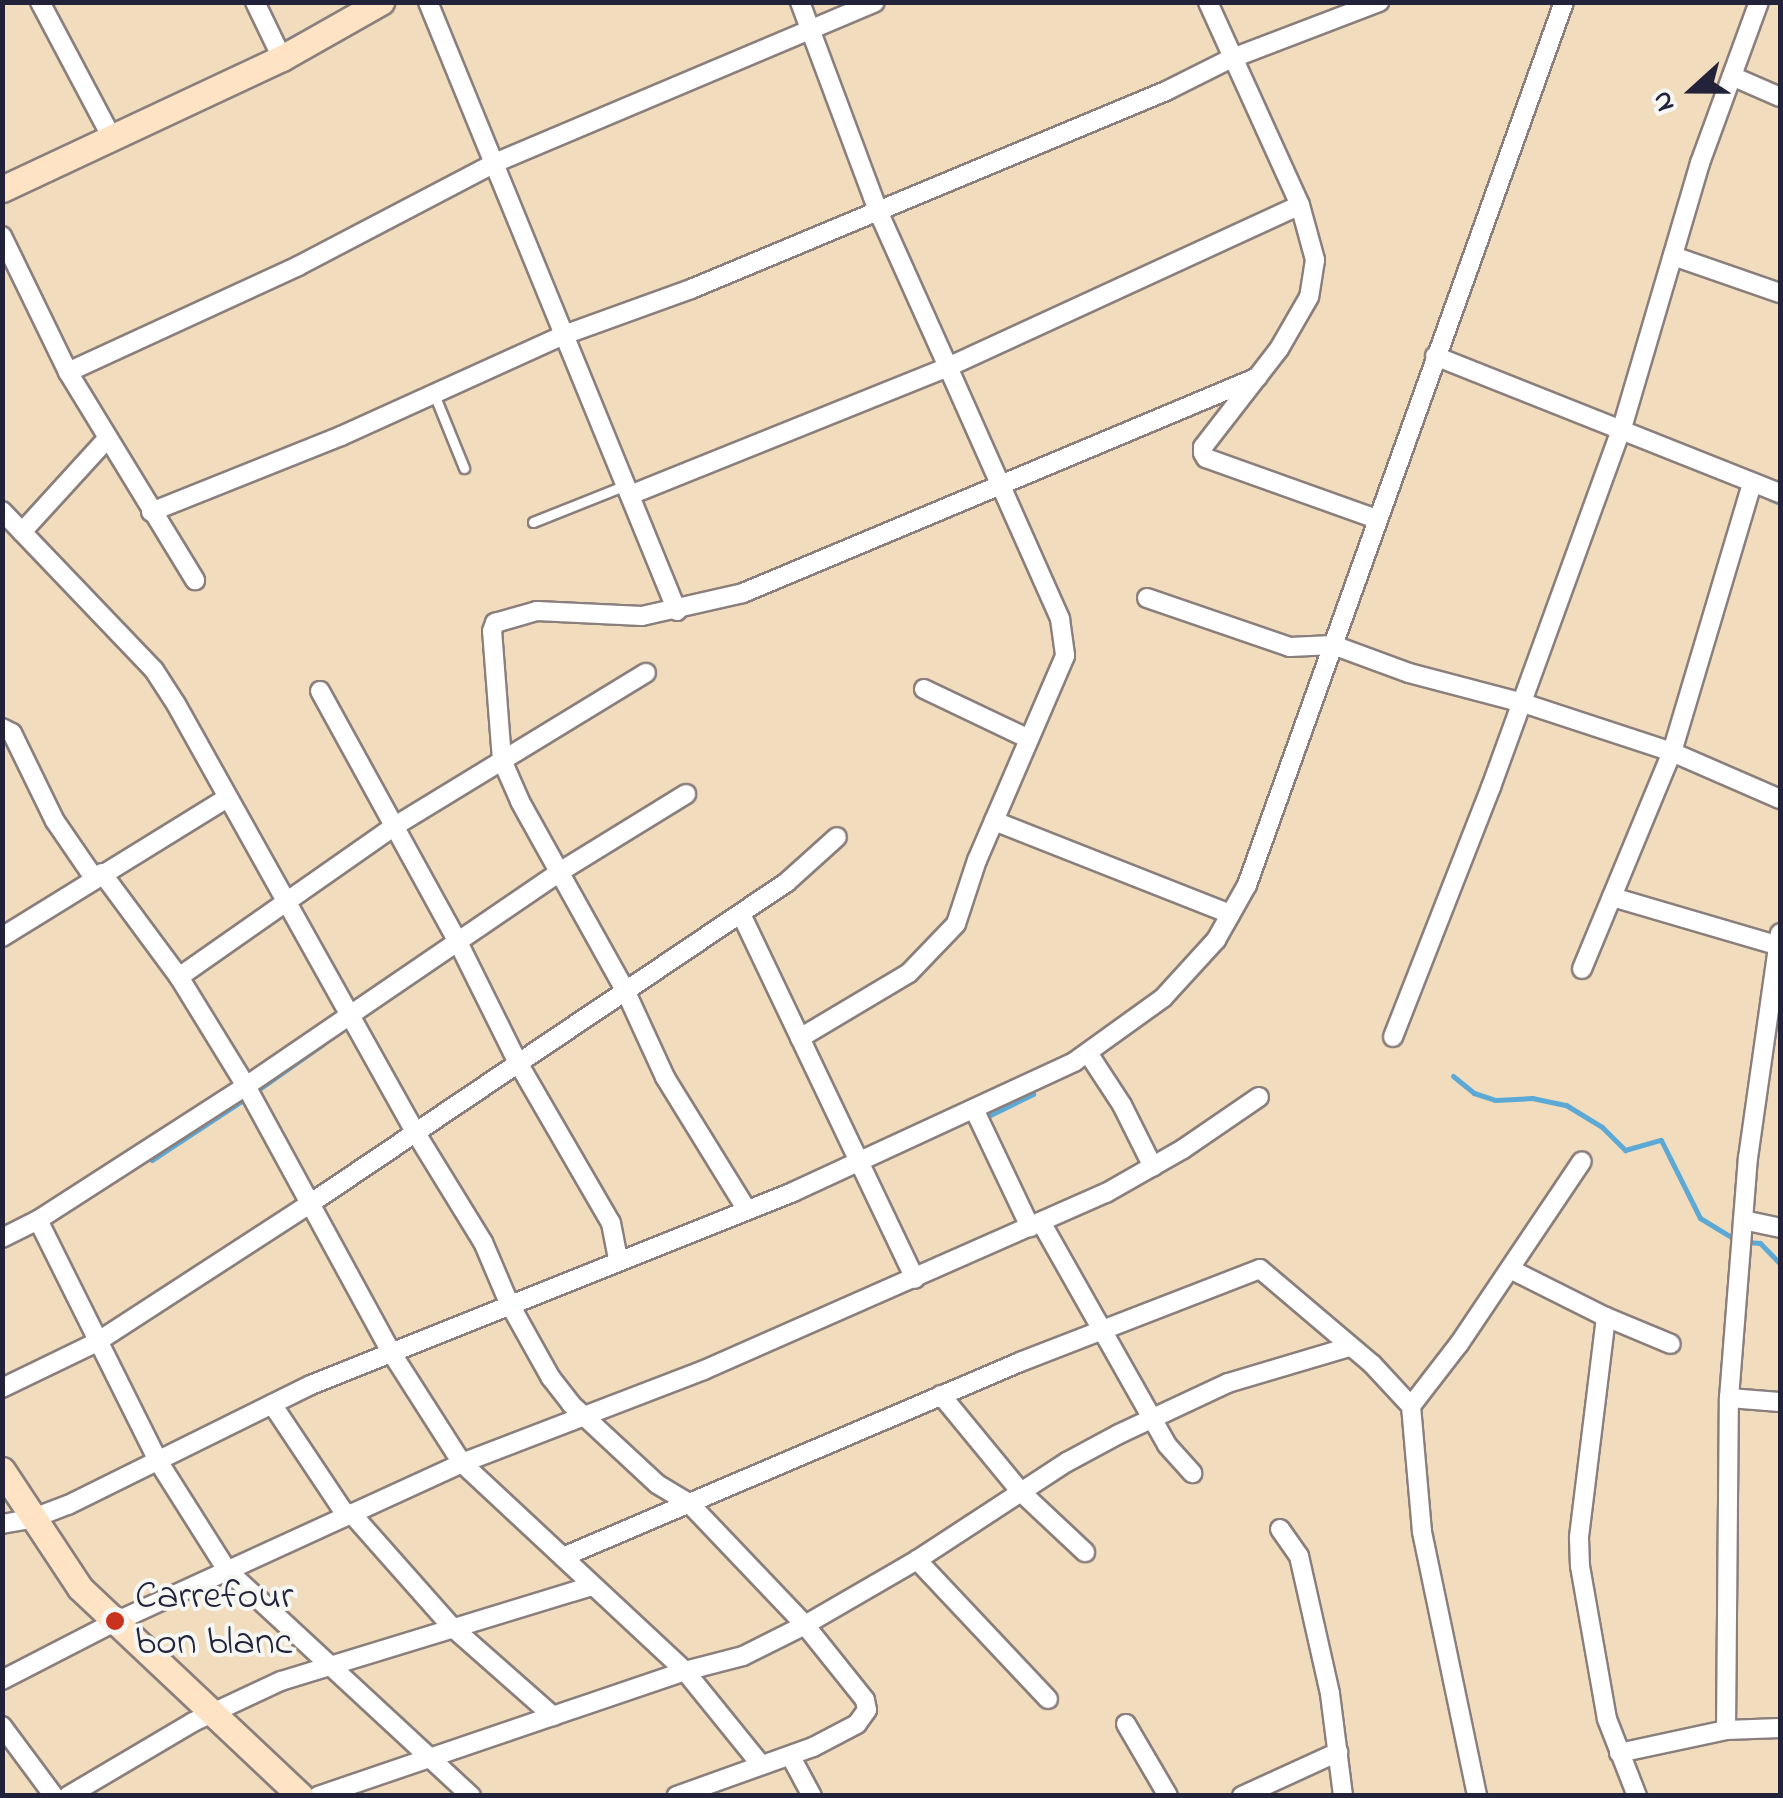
<!DOCTYPE html>
<html>
<head>
<meta charset="utf-8">
<style>
	body { margin:0 }
	#map { position:relative; width:1783px; height:1798px; overflow:hidden; background:#f1dcbd; font-family:"Indie Flower",sans-serif }
	div>[style] { position:absolute }
	.stream>* { height:5px; margin:-2.5px; padding:0 2.5px; transform-origin:2.5px; border-radius:2.5px; background:#5da9d6 }
	.roads { filter:drop-shadow(2px 0 #8a7f7c) drop-shadow(-2px 0 #8a7f7c) drop-shadow(0 2px #8a7f7c) drop-shadow(0 -2px #8a7f7c) }
	.service>* { height:9px; margin:-4.5px; padding:0 4.5px; transform-origin:4.5px; border-radius:4.5px; background:#fff }
	.minor>* { height:18px; margin:-9px; padding:0 9px; transform-origin:9px; border-radius:9px; background:#fff }
	.secondary>* { height:25px; margin:-12.5px; padding:0 12.5px; transform-origin:12.5px; border-radius:12.5px; background:#fee4c5 }
	.dots>* { width:28px; height:28px; translate:-50% -50%; box-sizing:border-box; border:5px solid #f6f6f2; border-radius:50% }
	span { translate:-50% -50%; white-space:nowrap; text-align:center; line-height:1.15; -webkit-text-stroke:8px #f6f6f2; paint-order:stroke }
	.poi-label { font-size:40px; color:#22223b }
	.left { translate:0 -50%; text-align:left }
	.frame { position:absolute; inset:0; border:5px solid #22223b; pointer-events:none }
	.north { position:absolute; left:1643px; top:40px; width:100px; height:100px; -webkit-text-stroke:8px #f6f6f2; paint-order:stroke; rotate:249deg; font-size:28px; font-weight:700; line-height:40px; text-align:center; color:#22223b }
	.north::after { content:''; display:block; margin:auto; width:35px; height:45px; background:#22223b; clip-path:polygon(50% 0,100% 100%,50% 72%,0 100%) }
</style>
</head>
<body>
<div id="map">
	<div class="stream">
		<i style="left:282px;top:43px;width:21px;rotate:-28deg"></i>
		<i style="left:1770px;top:499px;width:11px;rotate:22deg"></i>
		<i style="left:351px;top:1004px;width:83px;rotate:-34.3deg"></i>
		<i style="left:1453px;top:1076px;width:27px;rotate:39deg"></i>
		<i style="left:1474px;top:1093px;width:22px;rotate:18deg"></i>
		<i style="left:1495px;top:1100px;width:37px;rotate:-3deg"></i>
		<i style="left:1532px;top:1098px;width:35px;rotate:12deg"></i>
		<i style="left:1566px;top:1105px;width:42px;rotate:31.4deg"></i>
		<i style="left:1602px;top:1127px;width:33px;rotate:45deg"></i>
		<i style="left:1625px;top:1150px;width:37px;rotate:-16deg"></i>
		<i style="left:1661px;top:1140px;width:87px;rotate:63.4deg"></i>
		<i style="left:1700px;top:1218px;width:42px;rotate:31.4deg"></i>
		<i style="left:255px;top:1092px;width:83px;rotate:-35.2deg"></i>
		<i style="left:982px;top:1119px;width:57px;rotate:-26.1deg"></i>
		<i style="left:152px;top:1160px;width:113px;rotate:-33.4deg"></i>
		<i style="left:1747px;top:1242px;width:13px;rotate:4deg"></i>
		<i style="left:1760px;top:1243px;width:29px;rotate:46deg"></i>
	</div>
	<div class="roads">
		<div class="service">
			<i style="left:434px;top:394px;width:80px;rotate:67.9deg"></i>
			<i style="left:533px;top:522px;width:100px;rotate:-21.7deg"></i>
		</div>
		<div class="minor">
			<i style="left:40px;top:2px;width:154px;rotate:62.1deg"></i>
			<i style="left:255px;top:2px;width:62px;rotate:64.3deg"></i>
			<i style="left:428px;top:2px;width:658px;rotate:67.76deg"></i>
			<i style="left:800px;top:2px;width:223px;rotate:69.5deg"></i>
			<i style="left:878px;top:211px;width:171px;rotate:65.8deg"></i>
			<i style="left:948px;top:367px;width:387px;rotate:-24.7deg"></i>
			<i style="left:1300px;top:205px;width:223px;rotate:-114.4deg"></i>
			<i style="left:1732px;top:76px;width:52px;rotate:23.6deg"></i>
			<i style="left:1300px;top:205px;width:57px;rotate:74.7deg"></i>
			<i style="left:1315px;top:260px;width:37px;rotate:99deg"></i>
			<i style="left:1309px;top:297px;width:60px;rotate:120deg"></i>
			<i style="left:1279px;top:349px;width:124px;rotate:127.8deg"></i>
			<i style="left:1203px;top:447px;width:6px;rotate:90deg"></i>
			<i style="left:1203px;top:453px;width:6px;rotate:59deg"></i>
			<i style="left:1206px;top:458px;width:181px;rotate:19.7deg"></i>
			<i style="left:2px;top:236px;width:151px;rotate:64.1deg"></i>
			<i style="left:68px;top:372px;width:244px;rotate:58.6deg"></i>
			<i style="left:1673px;top:256px;width:113px;rotate:19.1deg"></i>
			<i style="left:1435px;top:356px;width:371px;rotate:21.7deg"></i>
			<i style="left:68px;top:372px;width:253px;rotate:-24.7deg"></i>
			<i style="left:298px;top:266px;width:225px;rotate:-27.6deg"></i>
			<i style="left:497px;top:162px;width:410px;rotate:-22.9deg"></i>
			<i style="left:630px;top:495px;width:343px;rotate:-21.9deg"></i>
			<i style="left:948px;top:367px;width:276px;rotate:66deg"></i>
			<i style="left:1060px;top:619px;width:37px;rotate:82deg"></i>
			<i style="left:1065px;top:656px;width:222px;rotate:113.3deg"></i>
			<i style="left:977px;top:860px;width:67px;rotate:108.2deg"></i>
			<i style="left:956px;top:924px;width:68px;rotate:133.8deg"></i>
			<i style="left:909px;top:973px;width:127px;rotate:149.2deg"></i>
			<i style="left:2px;top:511px;width:220px;rotate:46.3deg"></i>
			<i style="left:154px;top:670px;width:40px;rotate:57.1deg"></i>
			<i style="left:176px;top:704px;width:488px;rotate:60.8deg"></i>
			<i style="left:414px;top:1130px;width:132px;rotate:58.4deg"></i>
			<i style="left:483px;top:1242px;width:66px;rotate:66.9deg"></i>
			<i style="left:509px;top:1303px;width:86px;rotate:60.8deg"></i>
			<i style="left:551px;top:1378px;width:33px;rotate:52deg"></i>
			<i style="left:571px;top:1404px;width:117px;rotate:42.9deg"></i>
			<i style="left:657px;top:1484px;width:37px;rotate:31deg"></i>
			<i style="left:689px;top:1503px;width:168px;rotate:46.4deg"></i>
			<i style="left:805px;top:1625px;width:96px;rotate:51.3deg"></i>
			<i style="left:865px;top:1700px;width:10px;rotate:79deg"></i>
			<i style="left:867px;top:1710px;width:17px;rotate:126deg"></i>
			<i style="left:857px;top:1724px;width:50px;rotate:152.4deg"></i>
			<i style="left:813px;top:1747px;width:145px;rotate:160.3deg"></i>
			<i style="left:151px;top:512px;width:205px;rotate:-21.8deg"></i>
			<i style="left:341px;top:436px;width:245px;rotate:-24.4deg"></i>
			<i style="left:564px;top:335px;width:135px;rotate:-19.9deg"></i>
			<i style="left:691px;top:289px;width:515px;rotate:-22.63deg"></i>
			<i style="left:1166px;top:91px;width:72px;rotate:-26.6deg"></i>
			<i style="left:1230px;top:59px;width:160px;rotate:-20.9deg"></i>
			<i style="left:22px;top:532px;width:125px;rotate:-47.6deg"></i>
			<i style="left:1147px;top:598px;width:151px;rotate:18.9deg"></i>
			<i style="left:1290px;top:647px;width:43px;rotate:-2.7deg"></i>
			<i style="left:1333px;top:645px;width:81px;rotate:20.2deg"></i>
			<i style="left:1409px;top:673px;width:118px;rotate:14.7deg"></i>
			<i style="left:1523px;top:703px;width:157px;rotate:18.2deg"></i>
			<i style="left:1672px;top:752px;width:118px;rotate:23.5deg"></i>
			<i style="left:924px;top:689px;width:116px;rotate:25.5deg"></i>
			<i style="left:320px;top:691px;width:284px;rotate:61.2deg"></i>
			<i style="left:457px;top:940px;width:135px;rotate:63.6deg"></i>
			<i style="left:517px;top:1061px;width:187px;rotate:59.9deg"></i>
			<i style="left:611px;top:1223px;width:38px;rotate:79deg"></i>
			<i style="left:2px;top:728px;width:11px;rotate:27deg"></i>
			<i style="left:12px;top:733px;width:98px;rotate:64deg"></i>
			<i style="left:55px;top:821px;width:69px;rotate:55.6deg"></i>
			<i style="left:994px;top:821px;width:254px;rotate:21.5deg"></i>
			<i style="left:102px;top:873px;width:129px;rotate:53.5deg"></i>
			<i style="left:179px;top:977px;width:128px;rotate:58.4deg"></i>
			<i style="left:246px;top:1086px;width:303px;rotate:61.4deg"></i>
			<i style="left:391px;top:1352px;width:132px;rotate:57.4deg"></i>
			<i style="left:462px;top:1463px;width:305px;rotate:43deg"></i>
			<i style="left:685px;top:1671px;width:60px;rotate:-14.5deg"></i>
			<i style="left:743px;top:1656px;width:69px;rotate:-26.6deg"></i>
			<i style="left:805px;top:1625px;width:129px;rotate:-30.1deg"></i>
			<i style="left:917px;top:1560px;width:179px;rotate:-33.2deg"></i>
			<i style="left:1067px;top:1462px;width:59px;rotate:-28.3deg"></i>
			<i style="left:1119px;top:1434px;width:120px;rotate:-25.1deg"></i>
			<i style="left:1228px;top:1383px;width:126px;rotate:-16.6deg"></i>
			<i style="left:1612px;top:897px;width:175px;rotate:16.3deg"></i>
			<i style="left:741px;top:914px;width:404px;rotate:64.5deg"></i>
			<i style="left:2px;top:937px;width:264px;rotate:-31.7deg"></i>
			<i style="left:1582px;top:969px;width:235px;rotate:-67.5deg"></i>
			<i style="left:1672px;top:752px;width:281px;rotate:-73.4deg"></i>
			<i style="left:179px;top:977px;width:264px;rotate:-35deg"></i>
			<i style="left:395px;top:826px;width:294px;rotate:-31.4deg"></i>
			<i style="left:1393px;top:1037px;width:269px;rotate:-68.6deg"></i>
			<i style="left:1491px;top:787px;width:382px;rotate:-70deg"></i>
			<i style="left:1622px;top:428px;width:276px;rotate:-73.6deg"></i>
			<i style="left:1700px;top:163px;width:171px;rotate:-69.9deg"></i>
			<i style="left:1088px;top:1053px;width:62px;rotate:56.8deg"></i>
			<i style="left:1122px;top:1105px;width:69px;rotate:63.4deg"></i>
			<i style="left:974px;top:1109px;width:131px;rotate:64.6deg"></i>
			<i style="left:747px;top:1210px;width:156px;rotate:-121.7deg"></i>
			<i style="left:665px;top:1077px;width:96px;rotate:-114.7deg"></i>
			<i style="left:625px;top:990px;width:216px;rotate:-119.1deg"></i>
			<i style="left:520px;top:801px;width:45px;rotate:-113.7deg"></i>
			<i style="left:502px;top:760px;width:129px;rotate:-94.4deg"></i>
			<i style="left:492px;top:631px;width:9px;rotate:-69deg"></i>
			<i style="left:495px;top:623px;width:44px;rotate:-15.9deg"></i>
			<i style="left:537px;top:611px;width:105px;rotate:2.7deg"></i>
			<i style="left:642px;top:616px;width:104px;rotate:-12.8deg"></i>
			<i style="left:743px;top:593px;width:558px;rotate:-22.75deg"></i>
			<i style="left:38px;top:1220px;width:269px;rotate:63.5deg"></i>
			<i style="left:158px;top:1461px;width:129px;rotate:57.7deg"></i>
			<i style="left:227px;top:1570px;width:333px;rotate:42.8deg"></i>
			<i style="left:1743px;top:1220px;width:38px;rotate:12deg"></i>
			<i style="left:1041px;top:1222px;width:256px;rotate:60.5deg"></i>
			<i style="left:1167px;top:1445px;width:38px;rotate:48deg"></i>
			<i style="left:2px;top:1238px;width:40px;rotate:-26.6deg"></i>
			<i style="left:38px;top:1220px;width:247px;rotate:-32.8deg"></i>
			<i style="left:246px;top:1086px;width:381px;rotate:-34.3deg"></i>
			<i style="left:561px;top:871px;width:147px;rotate:-31.6deg"></i>
			<i style="left:1510px;top:1269px;width:107px;rotate:26.6deg"></i>
			<i style="left:1606px;top:1317px;width:223px;rotate:97deg"></i>
			<i style="left:1579px;top:1538px;width:28px;rotate:88deg"></i>
			<i style="left:1580px;top:1566px;width:155px;rotate:80deg"></i>
			<i style="left:1607px;top:1719px;width:83px;rotate:68.7deg"></i>
			<i style="left:1606px;top:1317px;width:70px;rotate:22.6deg"></i>
			<i style="left:2px;top:1388px;width:106px;rotate:-25.8deg"></i>
			<i style="left:97px;top:1342px;width:255px;rotate:-33deg"></i>
			<i style="left:311px;top:1203px;width:574px;rotate:-33.99deg"></i>
			<i style="left:787px;top:882px;width:67px;rotate:-42deg"></i>
			<i style="left:941px;top:1395px;width:126px;rotate:50.5deg"></i>
			<i style="left:1021px;top:1492px;width:88px;rotate:43.2deg"></i>
			<i style="left:1729px;top:1398px;width:51px;rotate:4.5deg"></i>
			<i style="left:272px;top:1404px;width:133px;rotate:56.3deg"></i>
			<i style="left:1411px;top:1406px;width:78px;rotate:-52.3deg"></i>
			<i style="left:1459px;top:1344px;width:220px;rotate:-56.1deg"></i>
			<i style="left:351px;top:1513px;width:152px;rotate:48.5deg"></i>
			<i style="left:452px;top:1627px;width:135px;rotate:41.4deg"></i>
			<i style="left:2px;top:1524px;width:29px;rotate:-10deg"></i>
			<i style="left:31px;top:1519px;width:40px;rotate:-21deg"></i>
			<i style="left:68px;top:1505px;width:271px;rotate:-26.3deg"></i>
			<i style="left:311px;top:1385px;width:519px;rotate:-21.82deg"></i>
			<i style="left:793px;top:1192px;width:310px;rotate:-24.8deg"></i>
			<i style="left:1074px;top:1062px;width:110px;rotate:-35.7deg"></i>
			<i style="left:1163px;top:998px;width:79px;rotate:-47.6deg"></i>
			<i style="left:1216px;top:940px;width:63px;rotate:-60.6deg"></i>
			<i style="left:1247px;top:885px;width:938px;rotate:-70.25deg"></i>
			<i style="left:1280px;top:1529px;width:33px;rotate:55deg"></i>
			<i style="left:1299px;top:1556px;width:141px;rotate:77.3deg"></i>
			<i style="left:1330px;top:1694px;width:103px;rotate:82.7deg"></i>
			<i style="left:563px;top:1557px;width:497px;rotate:-23.1deg"></i>
			<i style="left:1020px;top:1362px;width:257px;rotate:-21.2deg"></i>
			<i style="left:1260px;top:1269px;width:147px;rotate:40.3deg"></i>
			<i style="left:1372px;top:1364px;width:57px;rotate:47.1deg"></i>
			<i style="left:1411px;top:1406px;width:126px;rotate:85deg"></i>
			<i style="left:1422px;top:1532px;width:270px;rotate:78.2deg"></i>
			<i style="left:917px;top:1560px;width:191px;rotate:46.7deg"></i>
			<i style="left:2px;top:1680px;width:125px;rotate:-27.2deg"></i>
			<i style="left:113px;top:1623px;width:384px;rotate:-24.6deg"></i>
			<i style="left:462px;top:1463px;width:259px;rotate:-21deg"></i>
			<i style="left:704px;top:1370px;width:439px;rotate:-23.8deg"></i>
			<i style="left:1106px;top:1193px;width:89px;rotate:-29.7deg"></i>
			<i style="left:1183px;top:1149px;width:92px;rotate:-34.4deg"></i>
			<i style="left:1126px;top:1724px;width:83px;rotate:59.7deg"></i>
			<i style="left:2px;top:1726px;width:87px;rotate:53.4deg"></i>
			<i style="left:1726px;top:1730px;width:332px;rotate:-89.5deg"></i>
			<i style="left:1729px;top:1398px;width:241px;rotate:-85.5deg"></i>
			<i style="left:1748px;top:1158px;width:227px;rotate:-81.9deg"></i>
			<i style="left:1619px;top:1753px;width:109px;rotate:-12.1deg"></i>
			<i style="left:1726px;top:1730px;width:54px;rotate:-2.1deg"></i>
			<i style="left:791px;top:1757px;width:44px;rotate:61.7deg"></i>
			<i style="left:68px;top:1796px;width:145px;rotate:-30.6deg"></i>
			<i style="left:193px;top:1722px;width:97px;rotate:-25deg"></i>
			<i style="left:281px;top:1681px;width:324px;rotate:-17deg"></i>
			<i style="left:318px;top:1796px;width:388px;rotate:-18.8deg"></i>
			<i style="left:685px;top:1671px;width:121px;rotate:51deg"></i>
			<i style="left:1242px;top:1796px;width:106px;rotate:-24.6deg"></i>
		</div>
		<div class="secondary">
			<i style="left:2px;top:189px;width:309px;rotate:-25.1deg"></i>
			<i style="left:282px;top:58px;width:114px;rotate:-29.5deg"></i>
			<i style="left:2px;top:1470px;width:141px;rotate:56.5deg"></i>
			<i style="left:80px;top:1588px;width:303px;rotate:43.3deg"></i>
		</div>
	</div>
	<div class="dots">
		<i style="left:115px;top:1621px;background:#c8321e"></i>
	</div>
	<div class="poi-label">
		<span class="left" style="left:135px;top:1621px">Carrefour<br>bon blanc</span>
	</div>
	<div class="frame"></div>
	<div class="north">N</div>
</div>
</body>
</html>
